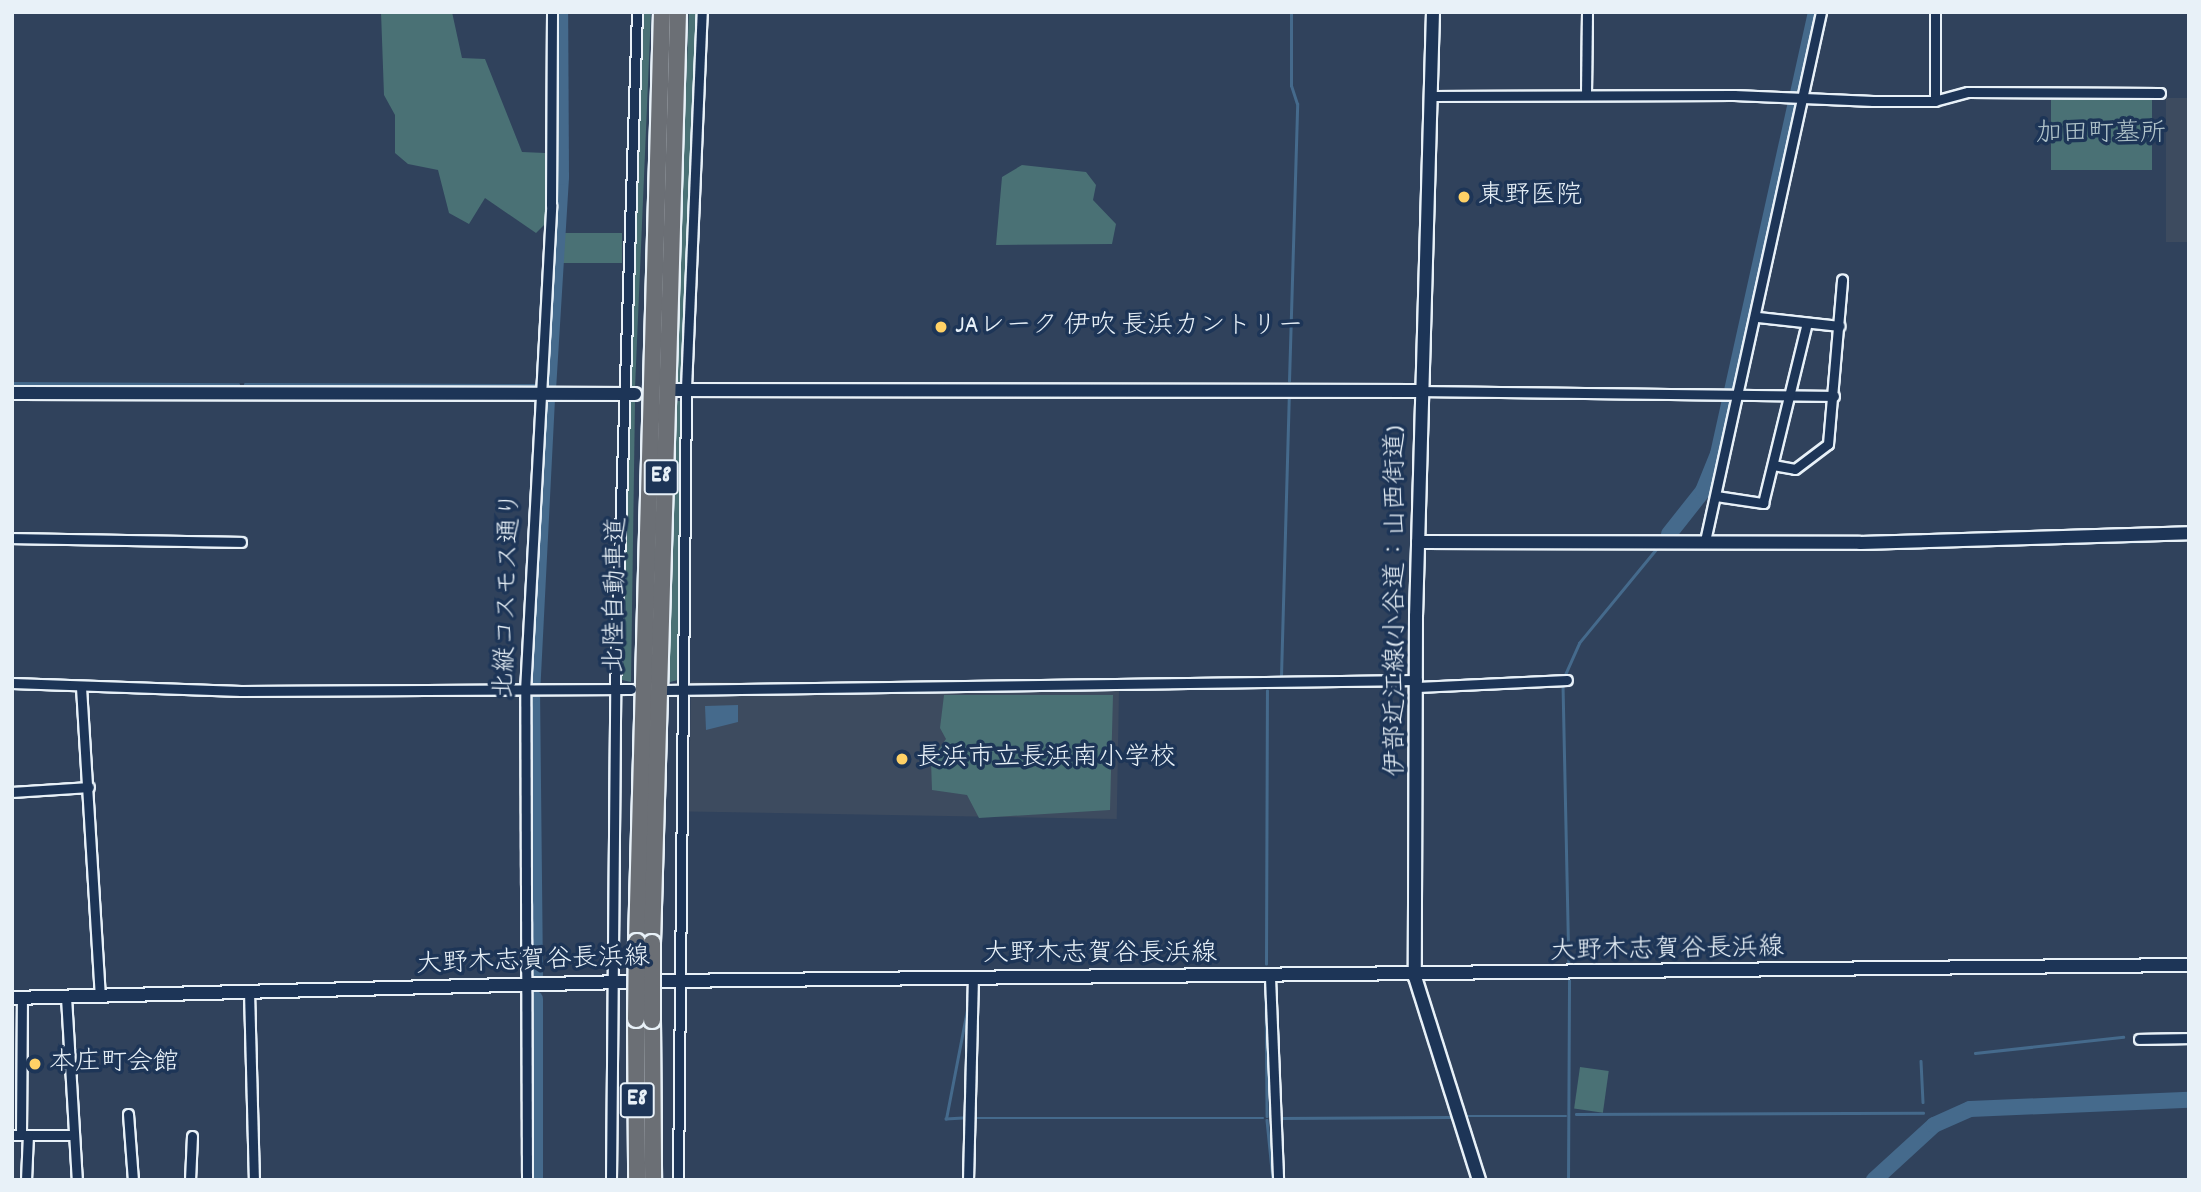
<!DOCTYPE html>
<html>
<head>
<meta charset="utf-8">
<style>
	body { margin:0 }
	#map { position:relative; width:2201px; height:1192px; overflow:hidden; background:#30425c; font-family:Dekko,"Klee One",sans-serif }
	div>[style] { position:absolute }
	.built>* { inset:0; background:#3d4b5f; transform-origin:0 0 }
	.green>* { inset:0; background:#4a7175; transform-origin:0 0 }
	.water>* { inset:0; background:#456a8c }
	.stream>* { height:2.5px; margin:-1.25px; padding:0 1.25px; transform-origin:1.25px; border-radius:1.25px; background:#456a8c }
	.river>* { height:16px; margin:-8px; padding:0 8px; transform-origin:8px; border-radius:8px; background:#456a8c }
	.roads { filter:drop-shadow(2px 0 #e8f1f8) drop-shadow(-2px 0 #e8f1f8) drop-shadow(0 2px #e8f1f8) drop-shadow(0 -2px #e8f1f8) }
	.street>* { height:9px; margin:-4.5px; padding:0 4.5px; transform-origin:4.5px; border-radius:4.5px; background:#1d3557 }
	.secondary>* { height:12px; margin:-6px; padding:0 6px; transform-origin:6px; border-radius:6px; background:#1d3557 }
	.highway>* { height:16px; margin:-8px; padding:0 8px; transform-origin:8px; border-radius:8px; background:#6b6f75 }
	.bridges { filter:drop-shadow(2px 0 #e8f1f8) drop-shadow(-2px 0 #e8f1f8) drop-shadow(0 2px #e8f1f8) drop-shadow(0 -2px #e8f1f8) }
	.highway-bridge>* { height:16px; margin:-8px; padding:0 8px; transform-origin:8px; border-radius:8px; background:#6b6f75 }
	.dots>* { width:19px; height:19px; translate:-50% -50%; box-sizing:border-box; border:4px solid #1d3557; border-radius:50% }
	span { translate:-50% -50%; white-space:nowrap; text-align:center; line-height:1.15; -webkit-text-stroke:7px #1d3557; paint-order:stroke }
	.shield-label span { padding:2px 5px; background:#1d3557; border:2px solid; border-radius:5px; -webkit-text-stroke-width:0 }
	.shield-label { font-size:24px; color:#e8f1f8; font-weight:700 }
	.park-label { font-size:26px; color:#b1c4ca }
	.poi-label { font-size:26px; color:#e8f1f8 }
	.left { translate:0 -50%; text-align:left }
	.street-label { font-size:26px; color:#e8f1f8 }
	.frame { position:absolute; inset:0; border:14px solid #e8f1f8; pointer-events:none }
</style>
</head>
<body>
<div id="map">
	<div class="built">
		<i style="left:2166px;top:98px;width:23px;height:144px"></i>
		<i style="left:1119px;top:689px;width:130px;height:428px;rotate:91deg"></i>
	</div>
	<div class="green">
		<i style="clip-path:polygon(381px 12px,452px 12px,462px 58px,485px 59px,522px 152px,545px 153px,547px 222px,536px 233px,485px 198px,469px 224px,449px 213px,438px 170px,408px 164px,395px 153px,395px 115px,384px 95px)"></i>
		<i style="clip-path:polygon(640px 12px,651px 12px,635px 388px,627px 382px)"></i>
		<i style="clip-path:polygon(689px 12px,702px 12px,683px 384px,674px 387px)"></i>
		<i style="left:2051px;top:100px;width:101px;height:70px"></i>
		<i style="clip-path:polygon(1022px 165px,1086px 172px,1096px 185px,1093px 200px,1116px 224px,1112px 244px,996px 245px,1002px 177px)"></i>
		<i style="left:560px;top:233px;width:62px;height:30px"></i>
		<i style="clip-path:polygon(635px 400px,631px 682px,618px 679px,625px 406px)"></i>
		<i style="clip-path:polygon(675px 401px,684px 401px,687px 415px,678px 680px,666px 683px)"></i>
		<i style="clip-path:polygon(944px 695px,1113px 695px,1110px 810px,979px 818px,967px 795px,932px 790px,931px 761px,946px 739px,940px 728px)"></i>
		<i style="left:1580px;top:1067px;width:29px;height:42px;rotate:8deg"></i>
	</div>
	<div class="water">
		<i style="clip-path:polygon(738px 705px,738px 722px,706px 730px,705px 706px)"></i>
	</div>
	<div class="stream">
		<i style="left:1289px;top:381px;width:277px;rotate:-88.3deg"></i>
		<i style="left:1297px;top:104px;width:19px;rotate:-108deg"></i>
		<i style="left:1291px;top:86px;width:74px;rotate:-90deg"></i>
		<i style="left:12px;top:383px;width:226px;rotate:0.3deg"></i>
		<i style="left:245px;top:384px;width:294px;rotate:0.2deg"></i>
		<i style="left:2167px;top:540px;width:22px;rotate:-3deg"></i>
		<i style="left:1767px;top:549px;width:381px;rotate:-1.2deg"></i>
		<i style="left:1281px;top:676px;width:280px;rotate:-88.4deg"></i>
		<i style="left:1564px;top:677px;width:37px;rotate:-66deg"></i>
		<i style="left:1579px;top:643px;width:123px;rotate:-50.6deg"></i>
		<i style="left:1563px;top:684px;width:283px;rotate:88.8deg"></i>
		<i style="left:1266px;top:964px;width:273px;rotate:-89.8deg"></i>
		<i style="left:1266px;top:989px;width:127px;rotate:89.5deg"></i>
		<i style="left:1975px;top:1053px;width:149px;rotate:-6.2deg"></i>
		<i style="left:1921px;top:1061px;width:41px;rotate:87.2deg"></i>
		<i style="left:1576px;top:1114px;width:347px;rotate:-0.2deg"></i>
		<i style="left:1463px;top:1116px;width:103px"></i>
		<i style="left:963px;top:1118px;width:17px;rotate:177deg"></i>
		<i style="left:946px;top:1119px;width:116px;rotate:-79.1deg"></i>
		<i style="left:976px;top:1118px;width:287px"></i>
		<i style="left:1280px;top:1118px;width:170px;rotate:-0.3deg"></i>
		<i style="left:1267px;top:1120px;width:60px;rotate:84.3deg"></i>
		<i style="left:1568px;top:1180px;width:199px;rotate:-89.7deg"></i>
	</div>
	<div class="river">
		<i style="left:548px;top:390px;width:213px;rotate:-86.5deg"></i>
		<i style="left:561px;top:177px;width:165px;rotate:-90.3deg"></i>
		<i style="left:1669px;top:534px;width:55px;rotate:-51.7deg"></i>
		<i style="left:1703px;top:491px;width:40px;rotate:-68deg"></i>
		<i style="left:1718px;top:454px;width:453px;rotate:-77.5deg"></i>
		<i style="left:535px;top:975px;width:280px;rotate:-90.6deg"></i>
		<i style="left:532px;top:695px;width:296px;rotate:-87.1deg"></i>
		<i style="left:535px;top:1180px;width:181px;rotate:-90deg"></i>
		<i style="left:1874px;top:1180px;width:81px;rotate:-42.5deg"></i>
		<i style="left:1934px;top:1125px;width:39px;rotate:-24deg"></i>
		<i style="left:1970px;top:1109px;width:219px;rotate:-2.4deg"></i>
	</div>
	<div class="roads">
		<div class="street">
			<i style="left:1935px;top:12px;width:89px;rotate:90deg"></i>
			<i style="left:1586px;top:94px;width:82px;rotate:-89.3deg"></i>
			<i style="left:1431px;top:96px;width:303px;rotate:-0.2deg"></i>
			<i style="left:1734px;top:95px;width:139px;rotate:2.5deg"></i>
			<i style="left:1873px;top:101px;width:61px"></i>
			<i style="left:1934px;top:101px;width:35px;rotate:-15deg"></i>
			<i style="left:1968px;top:92px;width:192px;rotate:0.3deg"></i>
			<i style="left:1758px;top:317px;width:82px;rotate:6.3deg"></i>
			<i style="left:1420px;top:391px;width:414px;rotate:0.7deg"></i>
			<i style="left:1773px;top:465px;width:22px;rotate:10deg"></i>
			<i style="left:1795px;top:469px;width:41px;rotate:-37.1deg"></i>
			<i style="left:1828px;top:444px;width:165px;rotate:-85.1deg"></i>
			<i style="left:1716px;top:496px;width:48px;rotate:8.5deg"></i>
			<i style="left:1763px;top:503px;width:185px;rotate:-76.3deg"></i>
			<i style="left:12px;top:538px;width:229px;rotate:1deg"></i>
			<i style="left:1705px;top:541px;width:542px;rotate:-77.63deg"></i>
			<i style="left:12px;top:683px;width:229px;rotate:2deg"></i>
			<i style="left:241px;top:691px;width:390px;rotate:-0.3deg"></i>
			<i style="left:81px;top:687px;width:310px;rotate:86.5deg"></i>
			<i style="left:1417px;top:687px;width:150px;rotate:-2.7deg"></i>
			<i style="left:665px;top:690px;width:752px;rotate:-0.76deg"></i>
			<i style="left:12px;top:792px;width:77px;rotate:-3.7deg"></i>
			<i style="left:1270px;top:977px;width:203px;rotate:87.7deg"></i>
			<i style="left:249px;top:991px;width:189px;rotate:88.5deg"></i>
			<i style="left:66px;top:997px;width:183px;rotate:86.6deg"></i>
			<i style="left:2139px;top:1039px;width:50px;rotate:-1.1deg"></i>
			<i style="left:128px;top:1114px;width:66px;rotate:85.7deg"></i>
			<i style="left:12px;top:1135px;width:62px"></i>
			<i style="left:21px;top:1135px;width:137px;rotate:-89.6deg"></i>
			<i style="left:26px;top:1180px;width:45px;rotate:-87.5deg"></i>
			<i style="left:190px;top:1180px;width:44px;rotate:-87.4deg"></i>
			<i style="left:527px;top:1180px;width:489px;rotate:-90.2deg"></i>
			<i style="left:525px;top:691px;width:487px;rotate:-86.9deg"></i>
			<i style="left:551px;top:205px;width:193px;rotate:-89.7deg"></i>
			<i style="left:611px;top:1180px;width:491px;rotate:-89.5deg"></i>
			<i style="left:615px;top:689px;width:677px;rotate:-88.14deg"></i>
			<i style="left:678px;top:1180px;width:792px;rotate:-89.42deg"></i>
			<i style="left:686px;top:388px;width:376px;rotate:-87.6deg"></i>
			<i style="left:968px;top:1180px;width:202px;rotate:-88.6deg"></i>
		</div>
		<div class="secondary">
			<i style="left:1433px;top:12px;width:604px;rotate:91.61deg"></i>
			<i style="left:1416px;top:616px;width:361px;rotate:90.2deg"></i>
			<i style="left:1415px;top:977px;width:213px;rotate:72.5deg"></i>
			<i style="left:669px;top:390px;width:751px;rotate:0.08deg"></i>
			<i style="left:12px;top:393px;width:623px;rotate:0.09deg"></i>
			<i style="left:1418px;top:542px;width:442px;rotate:0.1deg"></i>
			<i style="left:1860px;top:543px;width:329px;rotate:-1.7deg"></i>
			<i style="left:12px;top:998px;width:650px;rotate:-1.5deg"></i>
			<i style="left:662px;top:981px;width:1527px;rotate:-0.6deg"></i>
		</div>
		<div class="highway">
			<i style="left:637px;top:942px;width:930px;rotate:-88.46deg"></i>
			<i style="left:652px;top:943px;width:931px;rotate:-88.4deg"></i>
			<i style="left:636px;top:1019px;width:161px;rotate:89.6deg"></i>
			<i style="left:652px;top:1020px;width:160px;rotate:89.6deg"></i>
		</div>
	</div>
	<div class="bridges">
		<div class="highway-bridge">
			<i style="left:652px;top:943px;width:77px;rotate:90deg"></i>
			<i style="left:636px;top:1019px;width:77px;rotate:-89.3deg"></i>
		</div>
	</div>
	<div class="dots">
		<i style="left:1464px;top:197px;background:#ffd166"></i>
		<i style="left:941px;top:327px;background:#ffd166"></i>
		<i style="left:902px;top:759px;background:#ffd166"></i>
		<i style="left:35px;top:1064px;background:#ffd166"></i>
	</div>
	<div class="shield-label">
		<span style="left:661px;top:477px">E8</span>
		<span style="left:637px;top:1100px">E8</span>
	</div>
	<div class="park-label">
		<span style="left:2101px;top:135px">加田町墓所</span>
	</div>
	<div class="poi-label">
		<span class="left" style="left:1478px;top:197px">東野医院</span>
		<span class="left" style="left:955px;top:327px">JAレーク 伊吹 長浜カントリー</span>
		<span class="left" style="left:916px;top:759px">長浜市立長浜南小学校</span>
		<span class="left" style="left:49px;top:1064px">本庄町会館</span>
	</div>
	<div class="street-label">
		<span style="left:509px;top:595px;rotate:-88deg">北縦コスモス通り</span>
		<span style="left:617px;top:595px;rotate:-89deg">北陸自動車道</span>
		<span style="left:1397px;top:601px;rotate:-90deg">伊部近江線(小谷道：山西街道)</span>
		<span style="left:1667px;top:951px;rotate:-1deg">大野木志賀谷長浜線</span>
		<span style="left:1100px;top:955px">大野木志賀谷長浜線</span>
		<span style="left:533px;top:962px;rotate:-2deg">大野木志賀谷長浜線</span>
	</div>
	<div class="frame"></div>
</div>
</body>
</html>
